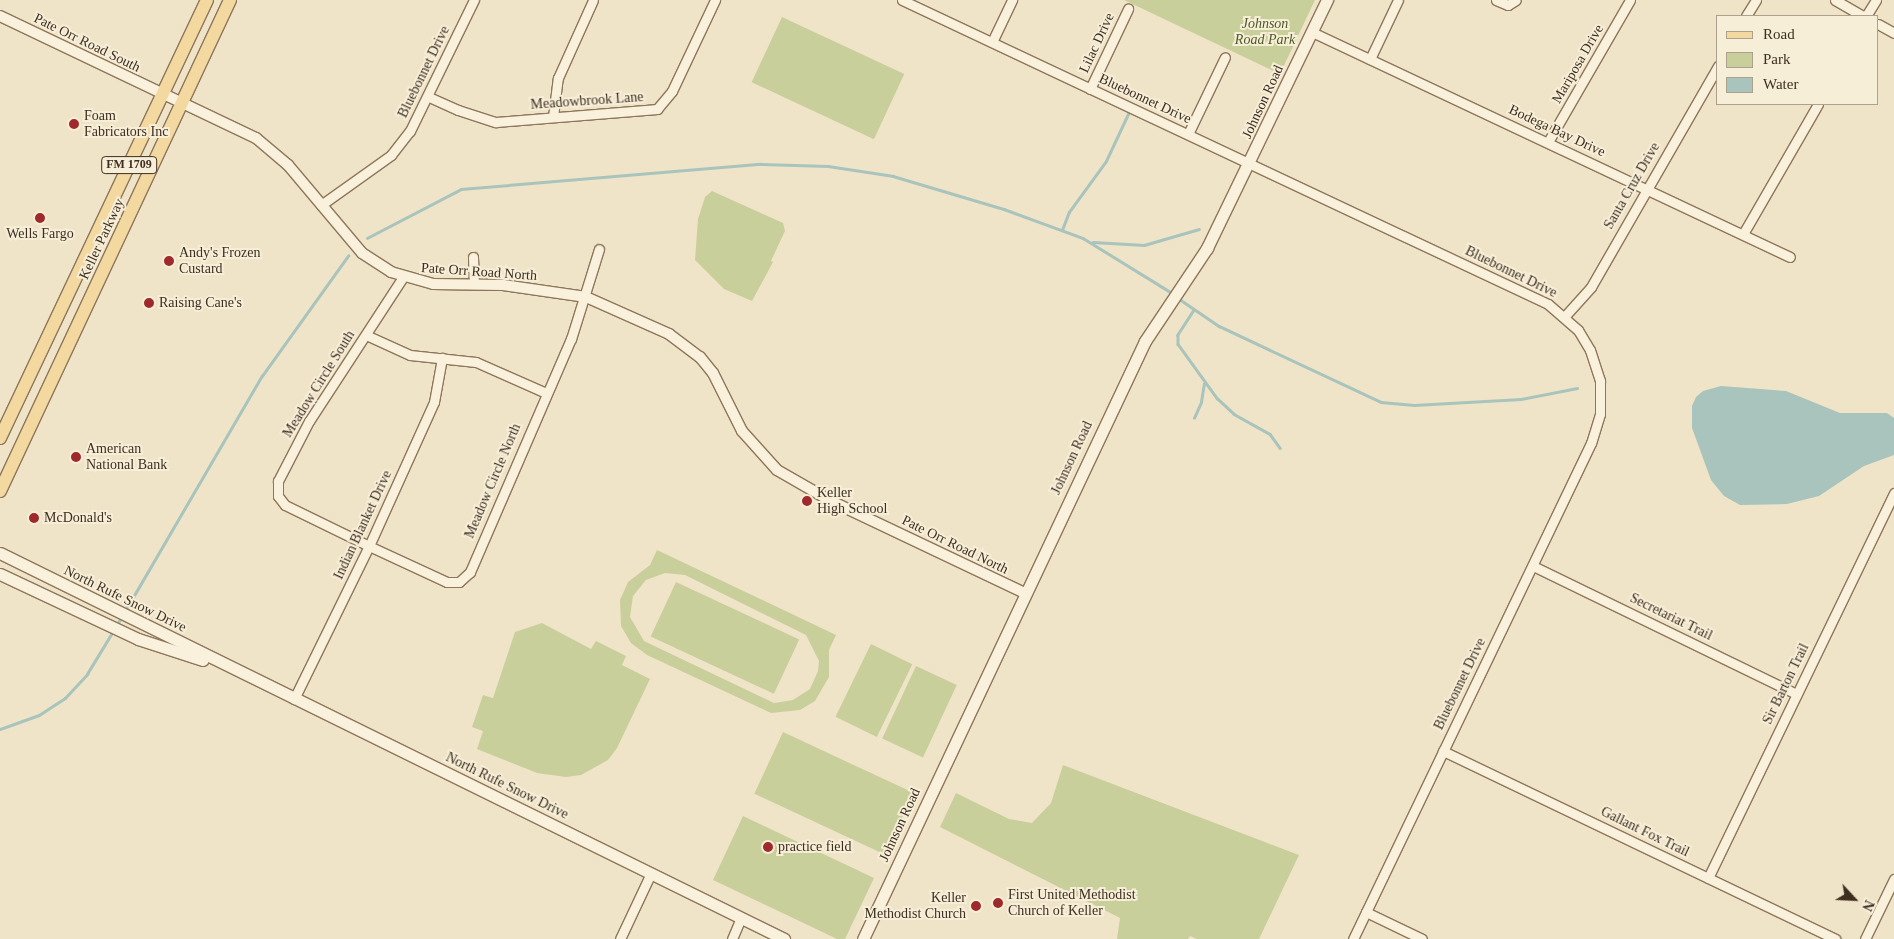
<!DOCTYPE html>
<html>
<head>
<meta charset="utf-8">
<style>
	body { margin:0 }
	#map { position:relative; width:1894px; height:939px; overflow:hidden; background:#f0e4c8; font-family:Georgia,serif }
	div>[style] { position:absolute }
	.green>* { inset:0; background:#c9cf9b; transform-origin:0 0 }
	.water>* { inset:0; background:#a9c4bc }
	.stream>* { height:2.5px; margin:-1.25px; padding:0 1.25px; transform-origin:1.25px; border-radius:1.25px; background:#a9c4bc }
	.roads { filter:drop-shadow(1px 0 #8d765c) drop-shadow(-1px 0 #8d765c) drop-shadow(0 1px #8d765c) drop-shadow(0 -1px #8d765c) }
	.minor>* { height:9px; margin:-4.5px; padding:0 4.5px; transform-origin:4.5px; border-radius:4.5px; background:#faf1dc }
	.tertiary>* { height:10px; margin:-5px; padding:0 5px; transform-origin:5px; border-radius:5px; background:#faf1dc }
	.secondary>* { height:11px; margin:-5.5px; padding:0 5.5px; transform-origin:5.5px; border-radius:5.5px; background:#faf1dc }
	.primary>* { height:12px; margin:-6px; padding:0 6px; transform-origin:6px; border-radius:6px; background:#f3d9a0 }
	.dots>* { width:14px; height:14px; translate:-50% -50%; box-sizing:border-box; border:2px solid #f7eed8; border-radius:50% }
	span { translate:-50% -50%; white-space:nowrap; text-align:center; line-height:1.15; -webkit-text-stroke:4px #f7eed8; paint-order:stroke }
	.shield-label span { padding:1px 4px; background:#f7eed8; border:1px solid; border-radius:4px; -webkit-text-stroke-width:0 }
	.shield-label { font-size:12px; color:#3d2e20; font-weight:700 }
	.park-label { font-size:14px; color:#4d5a26; font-style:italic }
	.street-label { font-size:14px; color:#3d2e20 }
	.poi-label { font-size:14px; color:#3d2e20 }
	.left { translate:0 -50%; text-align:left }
	.right { translate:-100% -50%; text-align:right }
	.legend { position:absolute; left:1716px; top:15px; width:162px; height:90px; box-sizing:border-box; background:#f7eed8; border:1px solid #ada18e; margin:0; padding:6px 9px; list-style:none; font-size:15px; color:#3d2e20 }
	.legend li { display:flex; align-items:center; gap:10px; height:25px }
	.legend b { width:25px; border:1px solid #ada18e }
	.north { position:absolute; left:1829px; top:874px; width:50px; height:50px; -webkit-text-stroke:4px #f7eed8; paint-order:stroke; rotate:115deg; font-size:14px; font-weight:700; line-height:20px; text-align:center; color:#3d2e20 }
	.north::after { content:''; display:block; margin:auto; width:18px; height:22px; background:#3d2e20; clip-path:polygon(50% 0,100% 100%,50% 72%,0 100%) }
</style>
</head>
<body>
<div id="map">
	<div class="green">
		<i style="clip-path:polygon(1124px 0,1315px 0,1280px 74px)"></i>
		<i style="left:782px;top:17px;width:135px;height:72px;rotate:25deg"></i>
		<i style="clip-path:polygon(712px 191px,783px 223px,785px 231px,771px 261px,773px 262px,752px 301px,724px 289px,695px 260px,698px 219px,705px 197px)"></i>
		<i style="clip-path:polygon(evenodd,657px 550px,836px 635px,829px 650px,829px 677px,815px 701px,800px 710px,771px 713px,647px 655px,631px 643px,621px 626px,620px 600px,628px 582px,650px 565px,657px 550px,665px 573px,685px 575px,806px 635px,819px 661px,818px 671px,810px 689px,793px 700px,774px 703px,644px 641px,630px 617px,633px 596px,646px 580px,665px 573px)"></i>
		<i style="left:676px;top:582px;width:136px;height:60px;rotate:25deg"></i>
		<i style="clip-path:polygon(542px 623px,591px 649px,596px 641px,626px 656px,622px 665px,650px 679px,617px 748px,608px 760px,581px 775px,566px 777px,537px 773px,477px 749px,483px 731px,472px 727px,483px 695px,493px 698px,515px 632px)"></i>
		<i style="left:871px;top:644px;width:46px;height:81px;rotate:26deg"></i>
		<i style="left:916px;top:666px;width:45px;height:80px;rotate:25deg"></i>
		<i style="left:783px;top:732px;width:144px;height:68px;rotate:25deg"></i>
		<i style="clip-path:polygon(1063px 765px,1299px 855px,1259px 939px,1197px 939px,1190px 936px,1188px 939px,1117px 939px,1120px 918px,940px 827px,956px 793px,1009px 819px,1032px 823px,1051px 803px)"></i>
		<i style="clip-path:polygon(743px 816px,874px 878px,845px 939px,837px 939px,713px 880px)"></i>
	</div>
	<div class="water">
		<i style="clip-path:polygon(1721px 386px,1786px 391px,1840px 413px,1887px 413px,1894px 418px,1894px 455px,1864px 466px,1819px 496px,1787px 504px,1740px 505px,1724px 496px,1711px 480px,1692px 428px,1692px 406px,1696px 397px,1703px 391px)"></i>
	</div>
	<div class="stream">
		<i style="left:1062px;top:230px;width:19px;rotate:-69deg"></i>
		<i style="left:1069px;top:212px;width:63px;rotate:-54deg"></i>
		<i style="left:1106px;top:161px;width:54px;rotate:-64.9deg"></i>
		<i style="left:367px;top:238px;width:106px;rotate:-27.5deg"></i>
		<i style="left:461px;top:189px;width:300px;rotate:-4.8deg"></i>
		<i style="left:760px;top:164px;width:68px;rotate:1.7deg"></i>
		<i style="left:828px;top:166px;width:66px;rotate:8.7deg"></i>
		<i style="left:893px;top:176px;width:116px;rotate:16.6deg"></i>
		<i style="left:1004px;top:209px;width:84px;rotate:20.2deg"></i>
		<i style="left:1083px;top:238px;width:105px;rotate:31.7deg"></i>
		<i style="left:1093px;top:242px;width:51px;rotate:3.4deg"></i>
		<i style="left:1144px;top:245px;width:57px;rotate:-16.2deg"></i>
		<i style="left:1178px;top:298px;width:50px;rotate:34.3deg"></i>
		<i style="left:1219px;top:326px;width:179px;rotate:25.1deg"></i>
		<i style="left:1381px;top:402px;width:33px;rotate:5deg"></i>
		<i style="left:1414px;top:405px;width:107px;rotate:-3.2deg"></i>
		<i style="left:1521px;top:399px;width:57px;rotate:-11.1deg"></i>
		<i style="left:1194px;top:310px;width:30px;rotate:123deg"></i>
		<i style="left:1178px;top:335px;width:9px;rotate:90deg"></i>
		<i style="left:1178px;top:344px;width:67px;rotate:54.2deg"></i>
		<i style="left:1217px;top:398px;width:23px;rotate:43deg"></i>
		<i style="left:1234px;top:414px;width:41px;rotate:29.1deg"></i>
		<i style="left:1270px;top:434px;width:17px;rotate:54deg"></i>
		<i style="left:1194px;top:418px;width:17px;rotate:-66deg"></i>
		<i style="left:1201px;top:402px;width:18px;rotate:-81deg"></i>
		<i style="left:125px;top:611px;width:272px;rotate:-59.8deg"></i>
		<i style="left:262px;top:376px;width:148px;rotate:-54.4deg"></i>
		<i style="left:116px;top:626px;width:12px;rotate:-59deg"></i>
		<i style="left:0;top:729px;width:41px;rotate:-19.7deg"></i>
		<i style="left:39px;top:715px;width:31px;rotate:-33deg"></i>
		<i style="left:65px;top:698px;width:33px;rotate:-47deg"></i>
		<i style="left:87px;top:674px;width:50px;rotate:-58.8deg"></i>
	</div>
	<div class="roads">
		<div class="minor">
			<i style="left:902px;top:0;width:714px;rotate:25.2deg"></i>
			<i style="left:1548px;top:304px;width:40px;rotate:41deg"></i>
			<i style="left:1578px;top:330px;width:23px;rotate:59deg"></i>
			<i style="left:1590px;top:350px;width:33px;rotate:72deg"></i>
			<i style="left:1600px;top:381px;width:33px;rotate:90deg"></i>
			<i style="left:1600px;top:414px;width:30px;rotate:107deg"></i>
			<i style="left:1591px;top:443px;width:550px;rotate:115.63deg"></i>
			<i style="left:1496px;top:0;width:13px;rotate:23deg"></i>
			<i style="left:1508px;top:5px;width:9px;rotate:-32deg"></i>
			<i style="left:1835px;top:0;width:32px;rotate:30deg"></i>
			<i style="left:1746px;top:16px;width:19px;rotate:-58deg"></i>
			<i style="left:1866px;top:16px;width:19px;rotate:-58deg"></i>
			<i style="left:1878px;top:24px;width:18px;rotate:29deg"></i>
			<i style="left:1312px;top:32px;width:528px;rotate:25.21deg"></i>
			<i style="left:992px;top:42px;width:47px;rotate:-64.5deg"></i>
			<i style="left:1370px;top:59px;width:65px;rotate:-64.6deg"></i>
			<i style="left:1090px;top:89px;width:89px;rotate:-64.6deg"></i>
			<i style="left:429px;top:97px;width:32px;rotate:24deg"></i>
			<i style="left:458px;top:110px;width:40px;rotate:18deg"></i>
			<i style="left:496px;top:122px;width:162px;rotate:-4.6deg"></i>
			<i style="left:657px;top:109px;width:23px;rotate:-50deg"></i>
			<i style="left:672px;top:91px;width:101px;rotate:-64.7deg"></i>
			<i style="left:553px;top:117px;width:39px;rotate:-83deg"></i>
			<i style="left:558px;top:78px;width:85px;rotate:-65.8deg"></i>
			<i style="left:1188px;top:134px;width:85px;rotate:-64.3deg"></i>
			<i style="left:1548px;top:142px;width:164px;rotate:-60deg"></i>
			<i style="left:321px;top:205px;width:86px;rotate:-35.5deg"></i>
			<i style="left:391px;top:155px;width:31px;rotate:-52deg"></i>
			<i style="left:410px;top:131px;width:146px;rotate:-64deg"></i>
			<i style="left:1743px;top:234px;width:150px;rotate:-60deg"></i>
			<i style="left:473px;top:257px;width:27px;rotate:88deg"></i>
			<i style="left:403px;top:277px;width:172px;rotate:123.1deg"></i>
			<i style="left:309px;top:421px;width:68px;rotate:117.3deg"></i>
			<i style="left:278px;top:481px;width:15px;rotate:90deg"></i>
			<i style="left:278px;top:496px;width:11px;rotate:52deg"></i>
			<i style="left:285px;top:505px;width:93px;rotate:26deg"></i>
			<i style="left:369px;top:546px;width:86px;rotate:24.8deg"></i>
			<i style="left:447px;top:582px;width:12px"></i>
			<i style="left:459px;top:582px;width:15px;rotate:-42deg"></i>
			<i style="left:470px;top:572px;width:254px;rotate:-66.6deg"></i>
			<i style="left:571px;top:339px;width:94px;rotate:-72.7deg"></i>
			<i style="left:1565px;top:316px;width:39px;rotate:-48deg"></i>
			<i style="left:1591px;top:287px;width:255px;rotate:-60.1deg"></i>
			<i style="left:366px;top:335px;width:48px;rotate:24.4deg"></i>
			<i style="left:410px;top:355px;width:66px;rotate:6.1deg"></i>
			<i style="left:476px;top:362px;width:77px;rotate:23.9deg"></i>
			<i style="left:1533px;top:566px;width:293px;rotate:25.9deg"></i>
			<i style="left:294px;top:699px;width:170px;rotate:-63.9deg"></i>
			<i style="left:369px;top:546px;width:158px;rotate:-65.7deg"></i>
			<i style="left:434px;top:402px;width:45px;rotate:-79.7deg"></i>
			<i style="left:1443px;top:751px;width:435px;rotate:25.6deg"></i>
			<i style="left:1708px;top:878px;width:428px;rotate:-64.2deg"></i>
			<i style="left:1366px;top:912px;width:62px;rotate:25.7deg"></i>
			<i style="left:620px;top:939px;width:73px;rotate:-64.8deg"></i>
			<i style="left:732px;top:939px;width:23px;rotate:-67deg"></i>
			<i style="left:1865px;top:939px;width:67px;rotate:-64.2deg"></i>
		</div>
		<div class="tertiary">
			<i style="left:0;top:16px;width:284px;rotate:25.5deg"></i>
			<i style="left:256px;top:138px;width:42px;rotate:40.2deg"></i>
			<i style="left:288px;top:165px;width:115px;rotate:49.9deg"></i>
			<i style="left:362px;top:253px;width:35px;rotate:33deg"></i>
			<i style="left:391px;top:272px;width:44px;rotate:15.9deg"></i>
			<i style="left:433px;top:284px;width:70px;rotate:0.8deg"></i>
			<i style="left:503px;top:285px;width:84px;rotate:8.2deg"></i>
			<i style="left:586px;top:297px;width:91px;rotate:24deg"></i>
			<i style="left:669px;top:334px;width:39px;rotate:37deg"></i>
			<i style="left:700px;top:357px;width:21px;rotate:51deg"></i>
			<i style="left:713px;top:373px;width:65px;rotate:63.4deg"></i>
			<i style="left:742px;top:431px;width:52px;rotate:48.1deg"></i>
			<i style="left:777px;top:470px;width:62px;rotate:29.9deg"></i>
			<i style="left:831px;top:501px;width:215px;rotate:25.4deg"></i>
		</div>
		<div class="secondary">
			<i style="left:0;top:553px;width:874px;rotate:26.21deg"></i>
			<i style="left:0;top:574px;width:153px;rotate:25.2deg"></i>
			<i style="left:138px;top:639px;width:68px;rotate:17.9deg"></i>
			<i style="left:863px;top:939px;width:661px;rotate:-64.75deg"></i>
			<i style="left:1145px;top:341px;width:112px;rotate:-56.3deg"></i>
			<i style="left:1207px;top:248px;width:276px;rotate:-64.2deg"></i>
		</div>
		<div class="primary">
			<i style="left:0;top:438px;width:484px;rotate:-64.7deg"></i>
			<i style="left:0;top:491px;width:542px;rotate:-64.9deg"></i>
		</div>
	</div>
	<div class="dots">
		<i style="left:74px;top:124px;background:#9e2a2b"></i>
		<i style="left:40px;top:218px;background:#9e2a2b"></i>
		<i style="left:169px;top:261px;background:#9e2a2b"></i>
		<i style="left:149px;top:303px;background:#9e2a2b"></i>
		<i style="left:76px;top:457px;background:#9e2a2b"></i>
		<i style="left:807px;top:501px;background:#9e2a2b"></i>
		<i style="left:34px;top:518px;background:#9e2a2b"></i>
		<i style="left:768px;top:847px;background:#9e2a2b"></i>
		<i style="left:998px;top:903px;background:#9e2a2b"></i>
		<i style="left:976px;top:906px;background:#9e2a2b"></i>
	</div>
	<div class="shield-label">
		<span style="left:129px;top:165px">FM 1709</span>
	</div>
	<div class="park-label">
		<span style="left:1265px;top:32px">Johnson<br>Road Park</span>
	</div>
	<div class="street-label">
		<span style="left:87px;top:43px;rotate:26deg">Pate Orr Road South</span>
		<span style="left:1097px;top:43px;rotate:-65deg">Lilac Drive</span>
		<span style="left:1578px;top:64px;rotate:-60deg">Mariposa Drive</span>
		<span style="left:424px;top:72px;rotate:-64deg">Bluebonnet Drive</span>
		<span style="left:1145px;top:99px;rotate:25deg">Bluebonnet Drive</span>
		<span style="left:587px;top:101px;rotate:-4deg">Meadowbrook Lane</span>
		<span style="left:1263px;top:102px;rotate:-65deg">Johnson Road</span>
		<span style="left:1557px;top:131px;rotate:25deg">Bodega Bay Drive</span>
		<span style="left:1632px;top:186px;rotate:-60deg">Santa Cruz Drive</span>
		<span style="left:102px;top:239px;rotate:-65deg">Keller Parkway</span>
		<span style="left:479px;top:272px;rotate:4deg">Pate Orr Road North</span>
		<span style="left:1511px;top:272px;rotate:26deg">Bluebonnet Drive</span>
		<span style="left:319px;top:384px;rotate:-58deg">Meadow Circle South</span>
		<span style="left:1072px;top:458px;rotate:-65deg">Johnson Road</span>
		<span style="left:493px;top:481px;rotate:-67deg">Meadow Circle North</span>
		<span style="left:363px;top:525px;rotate:-65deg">Indian Blanket Drive</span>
		<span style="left:955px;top:545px;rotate:26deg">Pate Orr Road North</span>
		<span style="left:125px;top:599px;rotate:26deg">North Rufe Snow Drive</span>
		<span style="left:1671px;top:617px;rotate:26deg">Secretariat Trail</span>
		<span style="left:1460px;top:684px;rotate:-64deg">Bluebonnet Drive</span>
		<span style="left:1786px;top:684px;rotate:-64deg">Sir Barton Trail</span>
		<span style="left:507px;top:786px;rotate:26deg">North Rufe Snow Drive</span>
		<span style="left:900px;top:825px;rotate:-65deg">Johnson Road</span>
		<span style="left:1645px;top:832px;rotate:26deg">Gallant Fox Trail</span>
	</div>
	<div class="poi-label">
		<span class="left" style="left:84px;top:124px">Foam<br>Fabricators Inc</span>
		<span style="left:40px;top:234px">Wells Fargo</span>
		<span class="left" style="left:179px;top:261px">Andy's Frozen<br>Custard</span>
		<span class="left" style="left:159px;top:303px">Raising Cane's</span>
		<span class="left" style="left:86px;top:457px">American<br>National Bank</span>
		<span class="left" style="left:817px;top:501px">Keller<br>High School</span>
		<span class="left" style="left:44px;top:518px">McDonald's</span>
		<span class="left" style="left:778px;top:847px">practice field</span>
		<span class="left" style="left:1008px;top:903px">First United Methodist<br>Church of Keller</span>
		<span class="right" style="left:966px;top:906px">Keller<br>Methodist Church</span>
	</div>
	<ul class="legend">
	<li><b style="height:6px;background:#f3d9a0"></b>Road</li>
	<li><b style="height:14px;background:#c9cf9b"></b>Park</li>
	<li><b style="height:14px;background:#a9c4bc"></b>Water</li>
	</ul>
	<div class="north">N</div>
</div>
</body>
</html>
